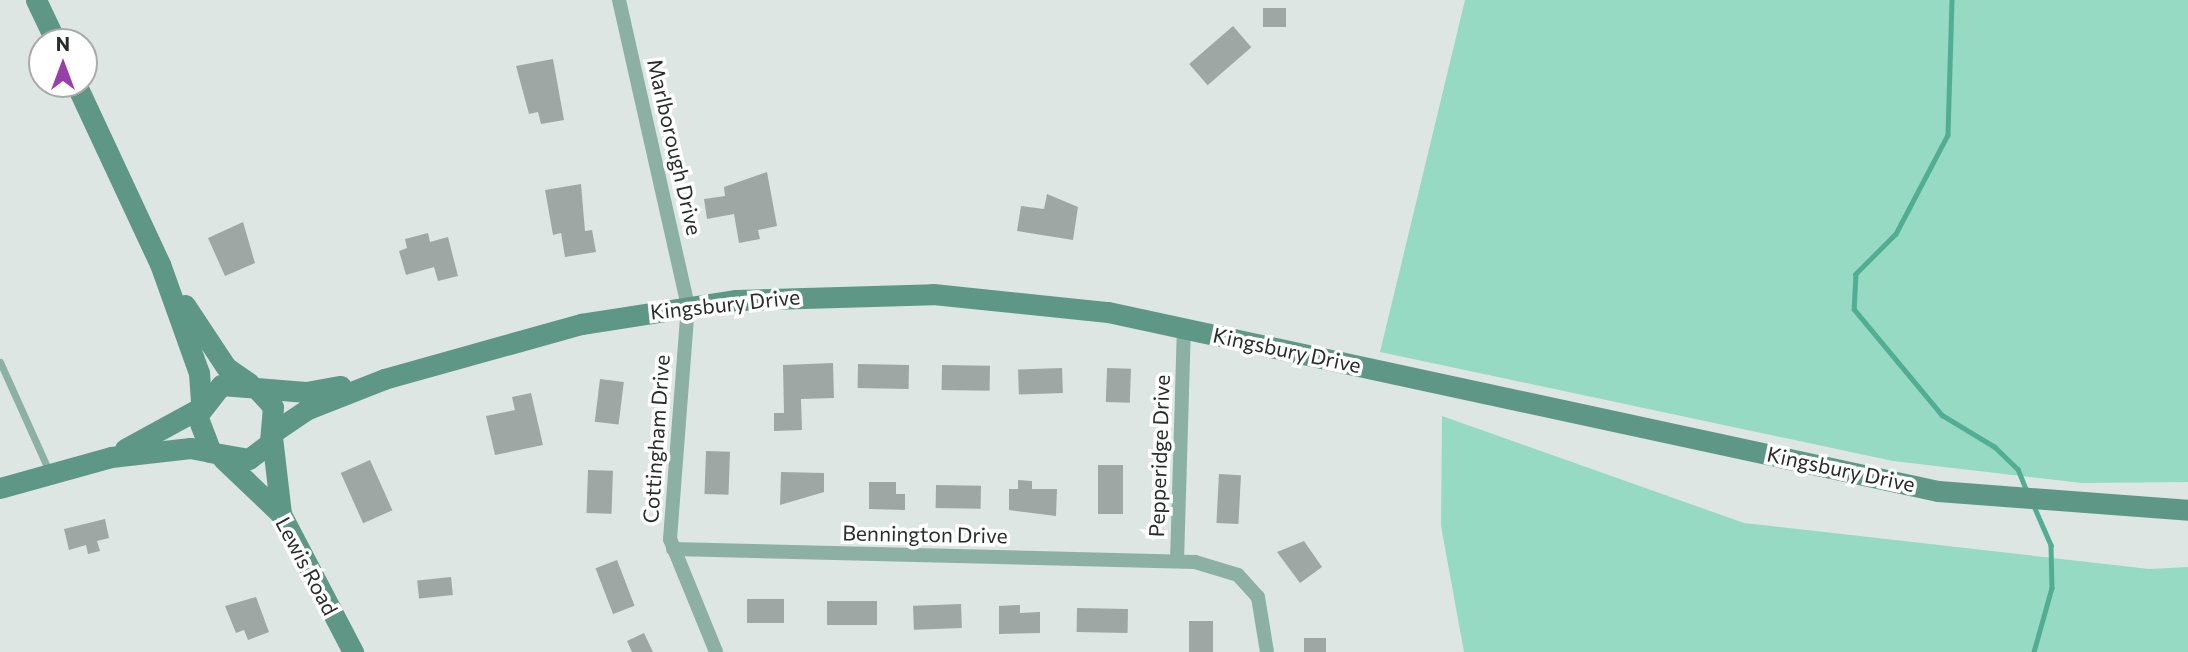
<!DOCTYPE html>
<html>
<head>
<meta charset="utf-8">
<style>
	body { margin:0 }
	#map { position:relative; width:2188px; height:652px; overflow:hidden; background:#dde6e3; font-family:Commissioner,sans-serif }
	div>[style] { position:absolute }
	.green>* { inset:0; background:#97dac3 }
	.stream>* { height:4.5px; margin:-2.25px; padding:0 2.25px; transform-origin:2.25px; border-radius:2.25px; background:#52ae93 }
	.building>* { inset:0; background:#9ea7a4; transform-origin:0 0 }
	.lane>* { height:7px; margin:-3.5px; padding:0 3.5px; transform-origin:3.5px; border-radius:3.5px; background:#8cb1a4 }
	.street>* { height:14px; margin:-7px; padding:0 7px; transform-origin:7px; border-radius:7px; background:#8cb1a4 }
	.secondary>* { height:21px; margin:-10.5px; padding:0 10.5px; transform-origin:10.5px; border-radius:10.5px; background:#5e9785 }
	span { translate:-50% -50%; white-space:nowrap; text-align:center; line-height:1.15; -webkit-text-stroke:7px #fff; paint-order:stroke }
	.street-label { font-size:21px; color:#282c2a }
	.north { position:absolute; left:28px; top:28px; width:70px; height:70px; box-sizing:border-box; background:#fff; border:2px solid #a9abaa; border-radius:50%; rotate:0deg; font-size:19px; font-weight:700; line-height:28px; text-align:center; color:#282c2a }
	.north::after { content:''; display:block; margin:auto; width:24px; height:32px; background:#993fa9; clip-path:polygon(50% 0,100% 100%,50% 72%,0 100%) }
</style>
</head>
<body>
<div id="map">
	<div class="green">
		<i style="clip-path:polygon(1465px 0,2188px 0,2188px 482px,2082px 483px,1893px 461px,1380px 352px)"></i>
		<i style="clip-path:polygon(1442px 416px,1744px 523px,2150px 569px,2188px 567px,2188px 652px,1464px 652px,1441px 526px)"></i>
	</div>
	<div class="stream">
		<i style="left:1952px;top:0;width:135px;rotate:91.7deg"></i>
		<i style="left:1948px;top:135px;width:112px;rotate:117.7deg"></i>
		<i style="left:1896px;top:234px;width:57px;rotate:135deg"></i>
		<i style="left:1856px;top:274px;width:35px;rotate:93deg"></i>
		<i style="left:1854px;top:309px;width:138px;rotate:50.3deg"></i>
		<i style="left:1942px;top:415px;width:62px;rotate:31.1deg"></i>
		<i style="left:1995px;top:447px;width:32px;rotate:44deg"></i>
		<i style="left:2018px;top:469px;width:24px;rotate:68deg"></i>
		<i style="left:2034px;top:506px;width:43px;rotate:66.4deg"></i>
		<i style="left:2051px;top:545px;width:43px;rotate:88.7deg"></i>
		<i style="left:2052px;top:588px;width:66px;rotate:105.7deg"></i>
	</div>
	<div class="building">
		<i style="left:1286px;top:8px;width:19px;height:23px;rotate:90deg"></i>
		<i style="left:1233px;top:26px;width:28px;height:58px;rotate:49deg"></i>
		<i style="clip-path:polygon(553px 59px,564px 120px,541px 124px,538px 112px,529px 114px,516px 66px)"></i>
		<i style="clip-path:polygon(767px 172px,777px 226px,758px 230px,760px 239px,739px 243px,734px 214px,707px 219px,704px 199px,725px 196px,724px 187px)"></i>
		<i style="clip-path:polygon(581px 184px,585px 231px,592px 230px,596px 252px,565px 257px,561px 233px,553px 235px,545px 190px)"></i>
		<i style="clip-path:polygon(1047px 194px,1078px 207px,1073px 240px,1017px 231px,1021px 206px,1044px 209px)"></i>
		<i style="clip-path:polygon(243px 222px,255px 263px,225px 276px,208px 238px)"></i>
		<i style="clip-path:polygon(428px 233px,430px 242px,448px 237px,458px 276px,438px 281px,434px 267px,406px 275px,399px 251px,407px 248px,405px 239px)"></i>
		<i style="clip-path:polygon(833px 363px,834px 398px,801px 399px,802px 430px,774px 431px,774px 413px,784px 413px,783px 365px)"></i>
		<i style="left:858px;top:364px;width:51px;height:24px;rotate:1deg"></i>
		<i style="left:942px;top:365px;width:48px;height:25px;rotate:1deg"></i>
		<i style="left:1062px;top:368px;width:25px;height:44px;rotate:88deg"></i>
		<i style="left:1107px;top:368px;width:24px;height:34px;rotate:2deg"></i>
		<i style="left:600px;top:379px;width:24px;height:43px;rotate:7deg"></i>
		<i style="clip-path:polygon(531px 393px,543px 445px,495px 455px,486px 416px,515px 410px,512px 397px)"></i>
		<i style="left:706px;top:451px;width:24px;height:43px;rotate:2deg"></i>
		<i style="left:370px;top:460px;width:55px;height:32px;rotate:66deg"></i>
		<i style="left:1098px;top:465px;width:25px;height:49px"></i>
		<i style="left:588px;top:470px;width:25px;height:43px;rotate:2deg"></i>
		<i style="clip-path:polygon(781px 472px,824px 473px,824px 492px,780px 505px)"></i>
		<i style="left:1219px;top:474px;width:22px;height:49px;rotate:3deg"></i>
		<i style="clip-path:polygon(1018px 480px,1032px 481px,1032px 489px,1057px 489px,1056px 516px,1009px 510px,1009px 489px,1018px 489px)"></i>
		<i style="clip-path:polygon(869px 482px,896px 482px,896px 494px,905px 494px,905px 510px,869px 509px)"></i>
		<i style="left:936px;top:485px;width:45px;height:23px;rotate:1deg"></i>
		<i style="clip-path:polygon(105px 519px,109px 538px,97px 541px,100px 551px,88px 554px,86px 545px,69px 550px,64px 529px)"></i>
		<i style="clip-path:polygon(1304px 541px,1322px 567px,1300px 583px,1277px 552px)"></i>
		<i style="left:617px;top:560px;width:49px;height:23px;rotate:69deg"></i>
		<i style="left:451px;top:577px;width:18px;height:34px;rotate:84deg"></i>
		<i style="clip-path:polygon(256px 597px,269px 632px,248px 640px,244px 630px,236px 633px,225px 606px)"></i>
		<i style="left:747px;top:599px;width:37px;height:24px"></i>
		<i style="left:877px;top:601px;width:24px;height:50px;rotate:90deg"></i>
		<i style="left:961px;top:604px;width:24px;height:48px;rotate:88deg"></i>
		<i style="clip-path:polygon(1020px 605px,1020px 613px,1040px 612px,1040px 633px,999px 634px,999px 606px)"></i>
		<i style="left:1077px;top:608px;width:51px;height:24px;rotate:1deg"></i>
		<i style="left:1189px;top:621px;width:24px;height:31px"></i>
		<i style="clip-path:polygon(644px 633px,653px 652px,632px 652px,627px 641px)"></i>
		<i style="left:1304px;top:638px;width:22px;height:14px"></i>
	</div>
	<div class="lane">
		<i style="left:0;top:362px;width:122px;rotate:65.8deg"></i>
	</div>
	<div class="street">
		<i style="left:619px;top:0;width:313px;rotate:77.3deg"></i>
		<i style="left:688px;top:305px;width:235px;rotate:94.4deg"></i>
		<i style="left:670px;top:539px;width:122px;rotate:67.8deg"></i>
		<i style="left:673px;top:549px;width:522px;rotate:1.43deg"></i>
		<i style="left:1195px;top:562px;width:45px;rotate:16.8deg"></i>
		<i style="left:1238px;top:575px;width:30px;rotate:48deg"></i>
		<i style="left:1258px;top:597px;width:56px;rotate:80.7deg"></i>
		<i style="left:1177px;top:561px;width:233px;rotate:-88.3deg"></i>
	</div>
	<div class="secondary">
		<i style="left:36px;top:0;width:47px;rotate:64.5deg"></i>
		<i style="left:76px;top:84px;width:199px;rotate:65deg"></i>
		<i style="left:160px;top:264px;width:116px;rotate:70.3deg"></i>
		<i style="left:199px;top:373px;width:30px;rotate:86deg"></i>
		<i style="left:185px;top:305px;width:74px;rotate:56.5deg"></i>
		<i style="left:226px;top:367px;width:29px;rotate:35deg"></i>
		<i style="left:257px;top:389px;width:24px;rotate:48deg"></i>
		<i style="left:273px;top:407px;width:36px;rotate:95deg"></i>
		<i style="left:270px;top:443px;width:26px;rotate:143deg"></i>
		<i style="left:249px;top:459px;width:39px;rotate:-170deg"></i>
		<i style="left:211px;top:452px;width:39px;rotate:-111deg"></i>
		<i style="left:197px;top:416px;width:39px;rotate:-52deg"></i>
		<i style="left:221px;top:385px;width:85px;rotate:4.7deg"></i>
		<i style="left:306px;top:392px;width:35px;rotate:-10deg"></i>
		<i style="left:275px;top:431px;width:40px;rotate:-34deg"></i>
		<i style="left:308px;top:409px;width:82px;rotate:-21.5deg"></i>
		<i style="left:384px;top:379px;width:205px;rotate:-15.6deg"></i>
		<i style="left:581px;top:324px;width:157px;rotate:-8.8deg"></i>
		<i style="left:736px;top:300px;width:197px;rotate:-1.7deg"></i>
		<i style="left:933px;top:294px;width:176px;rotate:5.9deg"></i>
		<i style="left:1108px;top:312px;width:849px;rotate:12.17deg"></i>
		<i style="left:1938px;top:491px;width:251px;rotate:4.3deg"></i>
		<i style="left:272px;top:437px;width:78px;rotate:83.3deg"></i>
		<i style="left:125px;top:449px;width:85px;rotate:-28.7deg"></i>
		<i style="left:223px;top:459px;width:80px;rotate:43.5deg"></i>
		<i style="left:281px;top:514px;width:156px;rotate:62.4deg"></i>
		<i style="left:0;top:488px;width:115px;rotate:-15.6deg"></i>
		<i style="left:111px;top:457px;width:80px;rotate:-6.5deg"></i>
		<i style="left:190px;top:448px;width:21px;rotate:11deg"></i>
	</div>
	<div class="street-label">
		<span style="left:675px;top:147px;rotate:77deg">Marlborough Drive</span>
		<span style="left:725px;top:304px;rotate:-6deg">Kingsbury Drive</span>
		<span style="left:1287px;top:350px;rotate:12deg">Kingsbury Drive</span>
		<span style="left:656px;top:439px;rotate:-86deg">Cottingham Drive</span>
		<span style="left:1159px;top:456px;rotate:-88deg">Pepperidge Drive</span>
		<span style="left:1841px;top:469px;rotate:12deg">Kingsbury Drive</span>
		<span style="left:925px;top:534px;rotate:1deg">Bennington Drive</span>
		<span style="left:307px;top:566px;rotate:62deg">Lewis Road</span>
	</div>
	<div class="north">N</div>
</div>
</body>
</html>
